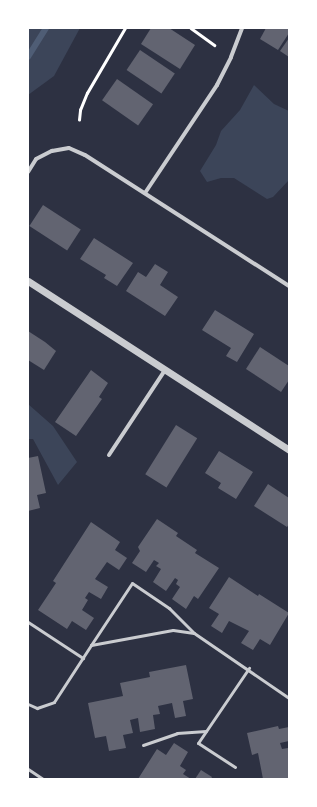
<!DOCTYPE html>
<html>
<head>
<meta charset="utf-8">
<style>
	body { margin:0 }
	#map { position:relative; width:317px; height:807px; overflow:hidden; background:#2d3142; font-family:Cabin,sans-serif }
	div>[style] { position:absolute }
	.green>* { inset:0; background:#3c4559 }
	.stream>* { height:5.5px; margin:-2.75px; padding:0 2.75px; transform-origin:2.75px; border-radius:2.75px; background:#4f5d75 }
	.building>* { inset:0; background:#626471; transform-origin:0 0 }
	.path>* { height:2.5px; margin:-1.25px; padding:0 1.25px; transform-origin:1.25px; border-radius:1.25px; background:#fff }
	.service>* { height:3px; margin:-1.5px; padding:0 1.5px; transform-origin:1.5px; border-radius:1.5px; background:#caccd0 }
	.minor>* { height:4px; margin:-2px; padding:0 2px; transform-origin:2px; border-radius:2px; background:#caccd0 }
	.tertiary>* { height:7px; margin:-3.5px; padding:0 3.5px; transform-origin:3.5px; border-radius:3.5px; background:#caccd0 }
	span { translate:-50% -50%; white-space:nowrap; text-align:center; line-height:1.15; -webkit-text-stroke:4px #fff; paint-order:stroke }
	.frame { position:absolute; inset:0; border:29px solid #fff; pointer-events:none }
</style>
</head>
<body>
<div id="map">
	<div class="green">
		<i style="clip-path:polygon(28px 28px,80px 28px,54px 76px,28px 95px)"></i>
		<i style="clip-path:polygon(254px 85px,274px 104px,289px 111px,289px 180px,273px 197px,267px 199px,234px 178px,221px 178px,207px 182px,200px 171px,216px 145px,221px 131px,240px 110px)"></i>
		<i style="clip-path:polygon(28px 404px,53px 426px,77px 462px,58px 485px,33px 439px,28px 439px)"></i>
	</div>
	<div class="stream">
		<i style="left:28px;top:57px;width:34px;rotate:-58deg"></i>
	</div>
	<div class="building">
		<i style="clip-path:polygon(151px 28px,169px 28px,195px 45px,180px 69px,141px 44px)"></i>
		<i style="clip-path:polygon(266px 28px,289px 28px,289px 33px,278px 50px,260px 39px)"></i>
		<i style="clip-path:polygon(289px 38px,289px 57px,280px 51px)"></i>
		<i style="left:140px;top:50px;width:42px;height:24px;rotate:34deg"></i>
		<i style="left:117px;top:79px;width:44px;height:26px;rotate:35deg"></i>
		<i style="left:43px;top:205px;width:45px;height:25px;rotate:33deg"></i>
		<i style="clip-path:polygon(94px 238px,133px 263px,117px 286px,104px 278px,106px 275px,80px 259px)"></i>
		<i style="clip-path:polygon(155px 264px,168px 272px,160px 285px,178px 297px,165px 316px,126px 291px,138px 272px,146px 277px)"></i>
		<i style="clip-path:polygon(215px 310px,254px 334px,237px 362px,226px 356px,231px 348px,202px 330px)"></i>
		<i style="clip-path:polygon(28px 331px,45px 342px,56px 351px,44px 370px,28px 360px)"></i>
		<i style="clip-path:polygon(260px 347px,289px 366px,289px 380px,281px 392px,246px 369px)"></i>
		<i style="clip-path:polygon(91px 370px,108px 383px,99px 397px,102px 399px,76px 436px,55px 422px)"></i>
		<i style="left:176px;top:425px;width:25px;height:58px;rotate:32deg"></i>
		<i style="clip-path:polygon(219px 451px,253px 472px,236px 499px,218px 488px,221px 483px,205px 473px)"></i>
		<i style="clip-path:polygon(38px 456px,46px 493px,37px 495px,40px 508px,28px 511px,28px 458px)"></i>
		<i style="clip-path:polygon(268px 484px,289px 498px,289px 524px,287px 527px,254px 506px)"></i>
		<i style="clip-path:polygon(157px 519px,178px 533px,176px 536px,197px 550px,195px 553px,219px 568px,198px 599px,194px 596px,186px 609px,172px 599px,180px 587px,176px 584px,178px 580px,175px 578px,166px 591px,153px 582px,161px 569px,156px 566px,159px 563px,154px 560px,146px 572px,132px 563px,140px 551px,138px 547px)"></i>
		<i style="clip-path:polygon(91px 522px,120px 542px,115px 550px,127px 558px,119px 570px,107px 562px,95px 579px,108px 587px,101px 599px,89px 592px,85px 598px,88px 600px,82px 610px,94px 618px,86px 630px,72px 621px,67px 629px,38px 610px,56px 583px,53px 581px)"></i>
		<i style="clip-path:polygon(229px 577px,258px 596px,259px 594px,289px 613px,270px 645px,260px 639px,253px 650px,241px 643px,249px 631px,229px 621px,222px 633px,211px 626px,219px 614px,209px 608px)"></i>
		<i style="clip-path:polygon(186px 665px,193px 699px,183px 701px,186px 716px,175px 718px,172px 703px,158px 706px,160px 714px,153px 715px,155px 729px,140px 732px,138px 718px,130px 720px,133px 733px,123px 735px,126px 748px,109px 751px,106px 736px,95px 738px,88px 703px,123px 696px,120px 683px,150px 677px,149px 672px)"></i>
		<i style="clip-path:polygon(278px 726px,279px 729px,289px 727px,289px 741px,280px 743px,282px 749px,288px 748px,289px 779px,263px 779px,258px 753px,252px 755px,247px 733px)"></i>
		<i style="clip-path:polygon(174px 743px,188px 752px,180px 766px,186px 770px,183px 774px,191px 779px,138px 779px,157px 749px,166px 755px)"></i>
		<i style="clip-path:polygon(201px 770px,212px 777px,211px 779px,195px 779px)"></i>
	</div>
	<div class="path">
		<i style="left:191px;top:28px;width:29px;rotate:36deg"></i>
		<i style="left:79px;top:120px;width:10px;rotate:-84deg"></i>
		<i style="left:80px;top:110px;width:18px;rotate:-68deg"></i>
		<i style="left:87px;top:93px;width:75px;rotate:-59.7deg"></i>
	</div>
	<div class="service">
		<i style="left:28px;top:622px;width:66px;rotate:33.2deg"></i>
		<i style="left:91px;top:645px;width:74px;rotate:-56.5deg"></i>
		<i style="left:132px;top:583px;width:45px;rotate:34deg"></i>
		<i style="left:169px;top:608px;width:35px;rotate:45deg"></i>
		<i style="left:28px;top:704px;width:10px;rotate:24deg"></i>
		<i style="left:37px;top:708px;width:18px;rotate:-19deg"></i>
		<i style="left:54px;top:702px;width:68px;rotate:-57deg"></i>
		<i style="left:91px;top:645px;width:83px;rotate:-10.4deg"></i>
		<i style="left:173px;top:630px;width:21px;rotate:8deg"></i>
		<i style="left:194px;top:633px;width:115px;rotate:34.4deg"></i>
		<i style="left:143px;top:745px;width:36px;rotate:-19deg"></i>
		<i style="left:177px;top:733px;width:29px;rotate:-4deg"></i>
		<i style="left:235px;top:767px;width:44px;rotate:-147deg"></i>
		<i style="left:198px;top:743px;width:91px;rotate:-55.8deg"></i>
		<i style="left:28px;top:769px;width:18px;rotate:34deg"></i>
	</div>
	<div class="minor">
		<i style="left:28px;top:172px;width:15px;rotate:-58deg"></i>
		<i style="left:36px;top:159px;width:18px;rotate:-27deg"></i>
		<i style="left:52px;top:151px;width:17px;rotate:-10deg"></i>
		<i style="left:69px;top:148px;width:17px;rotate:24deg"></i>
		<i style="left:85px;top:155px;width:242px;rotate:32.7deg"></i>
		<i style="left:145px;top:193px;width:130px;rotate:-56.3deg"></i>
		<i style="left:217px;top:85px;width:31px;rotate:-63deg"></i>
		<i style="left:231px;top:57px;width:31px;rotate:-69deg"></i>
		<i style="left:109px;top:455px;width:102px;rotate:-56.6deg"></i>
	</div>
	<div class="tertiary">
		<i style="left:28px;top:281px;width:311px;rotate:32.9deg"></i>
	</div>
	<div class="frame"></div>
</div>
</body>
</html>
